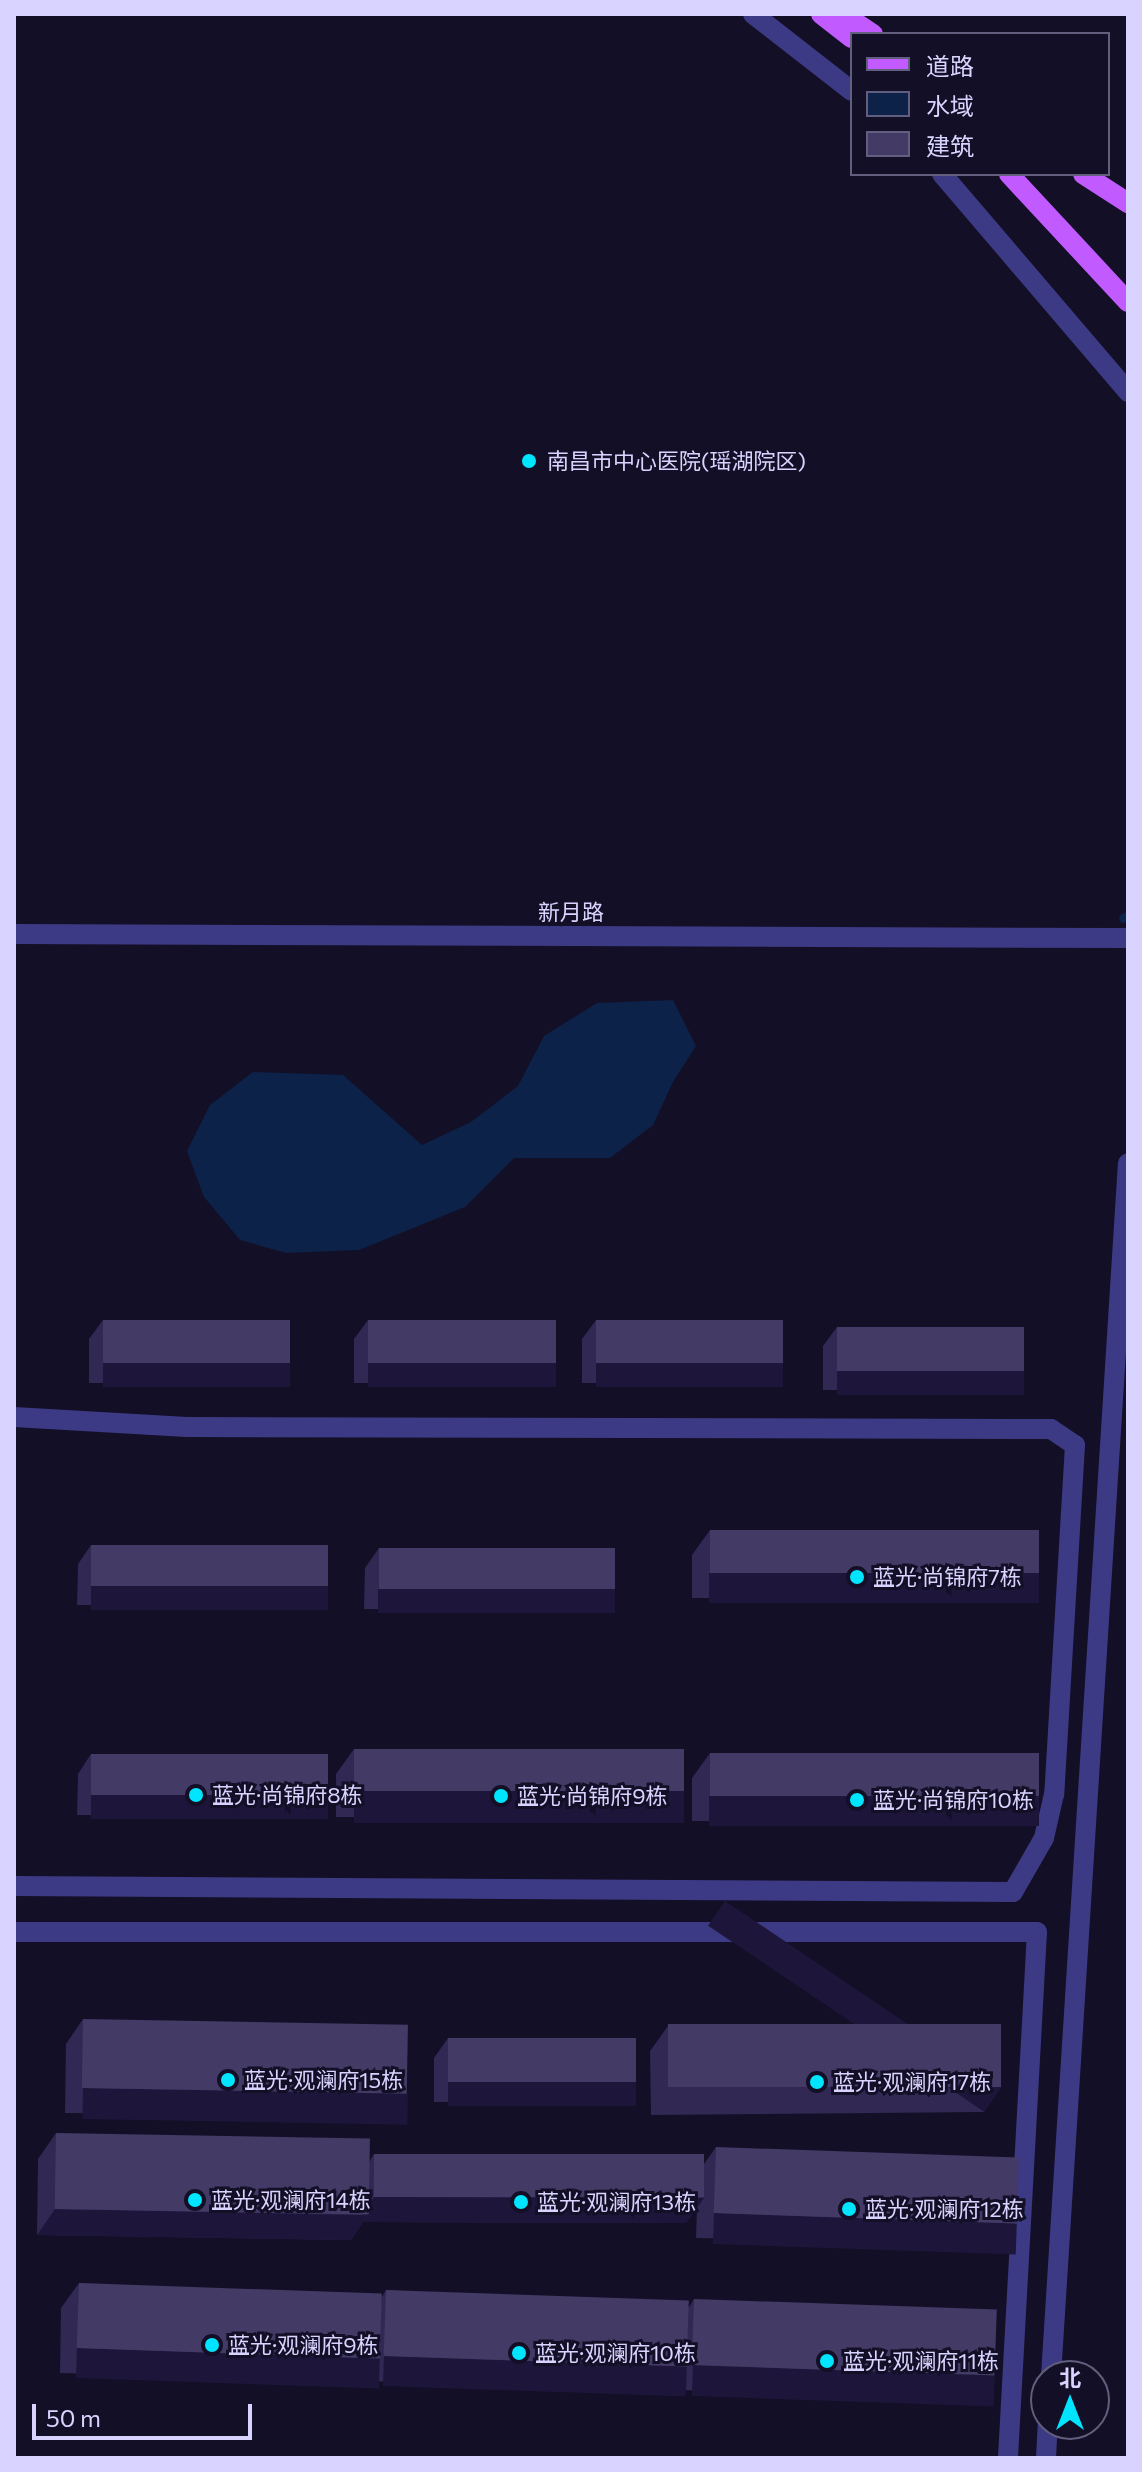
<!DOCTYPE html>
<html>
<head>
<meta charset="utf-8">
<style>
	body { margin:0 }
	#map { position:relative; width:1142px; height:2472px; overflow:hidden; background:#130f26; font-family:Commissioner,"Noto Sans SC",sans-serif }
	div>[style] { position:absolute }
	.water>* { inset:0; background:#0c2248 }
	.stream>* { height:9px; margin:-4.5px; padding:0 4.5px; transform-origin:4.5px; border-radius:4.5px; background:#0c2248 }
	.minor>* { height:20px; margin:-10px; padding:0 10px; transform-origin:10px; border-radius:10px; background:#3d3a85 }
	.major>* { height:20px; margin:-10px; padding:0 10px; transform-origin:10px; border-radius:10px; background:#c25bff }
	.wall>* { inset:0; background:#312854 }
	.shaded-wall>* { inset:0; background:#1d163a; transform-origin:0 0 }
	.building>* { inset:0; background:#433a66; transform-origin:0 0 }
	.dots>* { width:22px; height:22px; translate:-50% -50%; box-sizing:border-box; border:4px solid #130f26; border-radius:50% }
	span { translate:-50% -50%; white-space:nowrap; text-align:center; line-height:1.15; -webkit-text-stroke:6px #130f26; paint-order:stroke }
	.poi-label { font-size:22px; color:#d9d4ff }
	.left { translate:0 -50%; text-align:left }
	.street-label { font-size:22px; color:#d9d4ff }
	.frame { position:absolute; inset:0; border:16px solid #d9d4ff; pointer-events:none }
	.legend { position:absolute; left:850px; top:32px; width:260px; height:144px; box-sizing:border-box; background:#130f26; border:2px solid #625e7d; margin:0; padding:10px 14px; list-style:none; font-size:24px; color:#d9d4ff }
	.legend li { display:flex; align-items:center; gap:16px; height:40px }
	.legend b { width:40px; border:2px solid #625e7d }
	.north { position:absolute; left:1030px; top:2360px; width:80px; height:80px; box-sizing:border-box; background:#130f26; border:2px solid #625e7d; border-radius:50%; rotate:0deg; font-size:22px; font-weight:700; line-height:32px; text-align:center; color:#d9d4ff }
	.north::after { content:''; display:block; margin:auto; width:28px; height:36px; background:#00e5ff; clip-path:polygon(50% 0,100% 100%,50% 72%,0 100%) }
	.scale { position:absolute; left:32px; top:2404px; width:220px; height:36px; box-sizing:border-box; border:4px solid #d9d4ff; border-top:0; padding-left:10px; font-size:24px; line-height:28px; white-space:nowrap; color:#d9d4ff; -webkit-text-stroke:6px #130f26; paint-order:stroke }
</style>
</head>
<body>
<div id="map">
	<div class="water">
		<i style="clip-path:polygon(673px 1000px,696px 1046px,673px 1082px,653px 1125px,610px 1158px,514px 1158px,465px 1207px,359px 1250px,286px 1253px,240px 1240px,204px 1197px,187px 1151px,210px 1105px,253px 1072px,343px 1075px,422px 1145px,471px 1122px,518px 1086px,544px 1036px,597px 1003px)"></i>
	</div>
	<div class="stream">
		<i style="left:1123px;top:918px;width:6px;rotate:-31deg"></i>
	</div>
	<div class="minor">
		<i style="left:753px;top:14px;width:125px;rotate:37.9deg"></i>
		<i style="left:942px;top:174px;width:287px;rotate:49.5deg"></i>
		<i style="left:14px;top:934px;width:1114px;rotate:0.21deg"></i>
		<i style="left:14px;top:1417px;width:173px;rotate:3.3deg"></i>
		<i style="left:187px;top:1427px;width:864px;rotate:0.13deg"></i>
		<i style="left:1051px;top:1429px;width:29px;rotate:34deg"></i>
		<i style="left:1075px;top:1445px;width:350px;rotate:93.4deg"></i>
		<i style="left:1054px;top:1794px;width:45px;rotate:102.8deg"></i>
		<i style="left:1044px;top:1838px;width:62px;rotate:119.9deg"></i>
		<i style="left:1013px;top:1892px;width:999px;rotate:-179.66deg"></i>
		<i style="left:14px;top:1932px;width:1023px"></i>
		<i style="left:1037px;top:1932px;width:527px;rotate:93.16deg"></i>
		<i style="left:1051px;top:2376px;width:1215px;rotate:-86.37deg"></i>
		<i style="left:1046px;top:2458px;width:34px;rotate:-87deg"></i>
	</div>
	<div class="major">
		<i style="left:821px;top:14px;width:39px;rotate:38deg"></i>
		<i style="left:843px;top:14px;width:36px;rotate:34deg"></i>
		<i style="left:1009px;top:174px;width:175px;rotate:47.1deg"></i>
		<i style="left:1083px;top:174px;width:54px;rotate:32.8deg"></i>
	</div>
	<div class="wall">
		<i style="clip-path:polygon(103px 1320px,290px 1363px,276px 1383px,89px 1383px,89px 1339px)"></i>
		<i style="clip-path:polygon(368px 1320px,556px 1363px,542px 1383px,354px 1383px,354px 1339px)"></i>
		<i style="clip-path:polygon(596px 1320px,783px 1363px,770px 1383px,582px 1383px,582px 1339px)"></i>
		<i style="clip-path:polygon(837px 1327px,1024px 1371px,1010px 1390px,823px 1390px,823px 1346px)"></i>
		<i style="clip-path:polygon(710px 1530px,1022px 1599px,692px 1598px,692px 1555px)"></i>
		<i style="clip-path:polygon(91px 1545px,328px 1588px,314px 1607px,77px 1605px,78px 1564px)"></i>
		<i style="clip-path:polygon(379px 1548px,615px 1591px,601px 1611px,364px 1609px,365px 1568px)"></i>
		<i style="clip-path:polygon(354px 1749px,666px 1818px,336px 1817px,336px 1774px)"></i>
		<i style="clip-path:polygon(710px 1753px,1039px 1797px,1022px 1822px,692px 1821px,692px 1778px)"></i>
		<i style="clip-path:polygon(91px 1754px,314px 1817px,77px 1815px,78px 1774px)"></i>
		<i style="clip-path:polygon(83px 2019px,390px 2116px,65px 2113px,66px 2044px)"></i>
		<i style="clip-path:polygon(668px 2026px,1001px 2087px,984px 2112px,651px 2115px,650px 2051px)"></i>
		<i style="clip-path:polygon(448px 2038px,636px 2082px,622px 2102px,434px 2102px,434px 2058px)"></i>
		<i style="clip-path:polygon(56px 2133px,369px 2162px,374px 2154px,704px 2164px,716px 2147px,1017px 2221px,999px 2246px,696px 2238px,697px 2207px,686px 2223px,363px 2222px,351px 2240px,37px 2235px,38px 2159px)"></i>
		<i style="clip-path:polygon(79px 2283px,382px 2297px,386px 2290px,689px 2307px,694px 2299px,978px 2398px,675px 2390px,675px 2382px,670px 2390px,367px 2381px,367px 2376px,363px 2382px,60px 2373px,61px 2308px)"></i>
	</div>
	<div class="shaded-wall">
		<i style="left:103px;top:1363px;width:187px;height:24px"></i>
		<i style="left:368px;top:1363px;width:188px;height:24px"></i>
		<i style="left:596px;top:1363px;width:187px;height:24px"></i>
		<i style="left:837px;top:1371px;width:187px;height:24px"></i>
		<i style="left:709px;top:1573px;width:330px;height:30px"></i>
		<i style="left:91px;top:1586px;width:237px;height:24px"></i>
		<i style="left:378px;top:1589px;width:237px;height:24px"></i>
		<i style="left:354px;top:1791px;width:330px;height:32px"></i>
		<i style="left:91px;top:1795px;width:237px;height:24px"></i>
		<i style="left:709px;top:1796px;width:330px;height:30px"></i>
		<i style="left:448px;top:2082px;width:188px;height:24px"></i>
		<i style="left:1001px;top:2087px;width:30px;height:333px;rotate:124deg"></i>
		<i style="left:83px;top:2088px;width:325px;height:31px;rotate:1deg"></i>
		<i style="clip-path:polygon(374px 2197px,704px 2198px,686px 2223px,363px 2222px,351px 2240px,37px 2235px,55px 2209px,362px 2215px)"></i>
		<i style="left:714px;top:2213px;width:303px;height:31px;rotate:2deg"></i>
		<i style="left:77px;top:2348px;width:303px;height:30px;rotate:2deg"></i>
		<i style="left:384px;top:2356px;width:303px;height:30px;rotate:2deg"></i>
		<i style="left:693px;top:2365px;width:302px;height:31px;rotate:2deg"></i>
	</div>
	<div class="building">
		<i style="left:103px;top:1320px;width:187px;height:43px"></i>
		<i style="left:368px;top:1320px;width:188px;height:43px"></i>
		<i style="left:596px;top:1320px;width:187px;height:43px"></i>
		<i style="left:837px;top:1327px;width:187px;height:44px"></i>
		<i style="left:710px;top:1530px;width:329px;height:43px"></i>
		<i style="left:91px;top:1545px;width:237px;height:41px"></i>
		<i style="left:379px;top:1548px;width:236px;height:41px"></i>
		<i style="left:354px;top:1749px;width:330px;height:42px"></i>
		<i style="left:710px;top:1753px;width:329px;height:43px"></i>
		<i style="left:91px;top:1754px;width:237px;height:41px"></i>
		<i style="left:83px;top:2019px;width:325px;height:69px;rotate:1deg"></i>
		<i style="left:1001px;top:2024px;width:63px;height:333px;rotate:90deg"></i>
		<i style="left:448px;top:2038px;width:188px;height:44px"></i>
		<i style="left:56px;top:2133px;width:314px;height:76px;rotate:1deg"></i>
		<i style="left:716px;top:2147px;width:303px;height:66px;rotate:2deg"></i>
		<i style="left:374px;top:2154px;width:330px;height:43px"></i>
		<i style="left:79px;top:2283px;width:303px;height:65px;rotate:2deg"></i>
		<i style="left:386px;top:2290px;width:303px;height:66px;rotate:2deg"></i>
		<i style="left:694px;top:2299px;width:303px;height:66px;rotate:2deg"></i>
	</div>
	<div class="dots">
		<i style="left:529px;top:461px;background:#00e5ff"></i>
		<i style="left:857px;top:1577px;background:#00e5ff"></i>
		<i style="left:196px;top:1795px;background:#00e5ff"></i>
		<i style="left:501px;top:1796px;background:#00e5ff"></i>
		<i style="left:857px;top:1800px;background:#00e5ff"></i>
		<i style="left:228px;top:2080px;background:#00e5ff"></i>
		<i style="left:817px;top:2082px;background:#00e5ff"></i>
		<i style="left:195px;top:2200px;background:#00e5ff"></i>
		<i style="left:521px;top:2202px;background:#00e5ff"></i>
		<i style="left:849px;top:2209px;background:#00e5ff"></i>
		<i style="left:212px;top:2345px;background:#00e5ff"></i>
		<i style="left:519px;top:2353px;background:#00e5ff"></i>
		<i style="left:827px;top:2361px;background:#00e5ff"></i>
	</div>
	<div class="poi-label">
		<span class="left" style="left:547px;top:461px">南昌市中心医院(瑶湖院区)</span>
		<span class="left" style="left:873px;top:1577px">蓝光·尚锦府7栋</span>
		<span class="left" style="left:212px;top:1795px">蓝光·尚锦府8栋</span>
		<span class="left" style="left:517px;top:1796px">蓝光·尚锦府9栋</span>
		<span class="left" style="left:873px;top:1800px">蓝光·尚锦府10栋</span>
		<span class="left" style="left:244px;top:2080px">蓝光·观澜府15栋</span>
		<span class="left" style="left:833px;top:2082px">蓝光·观澜府17栋</span>
		<span class="left" style="left:211px;top:2200px">蓝光·观澜府14栋</span>
		<span class="left" style="left:537px;top:2202px">蓝光·观澜府13栋</span>
		<span class="left" style="left:865px;top:2209px">蓝光·观澜府12栋</span>
		<span class="left" style="left:228px;top:2345px">蓝光·观澜府9栋</span>
		<span class="left" style="left:535px;top:2353px">蓝光·观澜府10栋</span>
		<span class="left" style="left:843px;top:2361px">蓝光·观澜府11栋</span>
	</div>
	<div class="street-label">
		<span style="left:571px;top:912px">新月路</span>
	</div>
	<div class="frame"></div>
	<ul class="legend">
	<li><b style="height:10px;background:#c25bff"></b>道路</li>
	<li><b style="height:22px;background:#0c2248"></b>水域</li>
	<li><b style="height:22px;background:#433a66"></b>建筑</li>
	</ul>
	<div class="north">北</div>
	<div class="scale">50 m</div>
</div>
</body>
</html>
